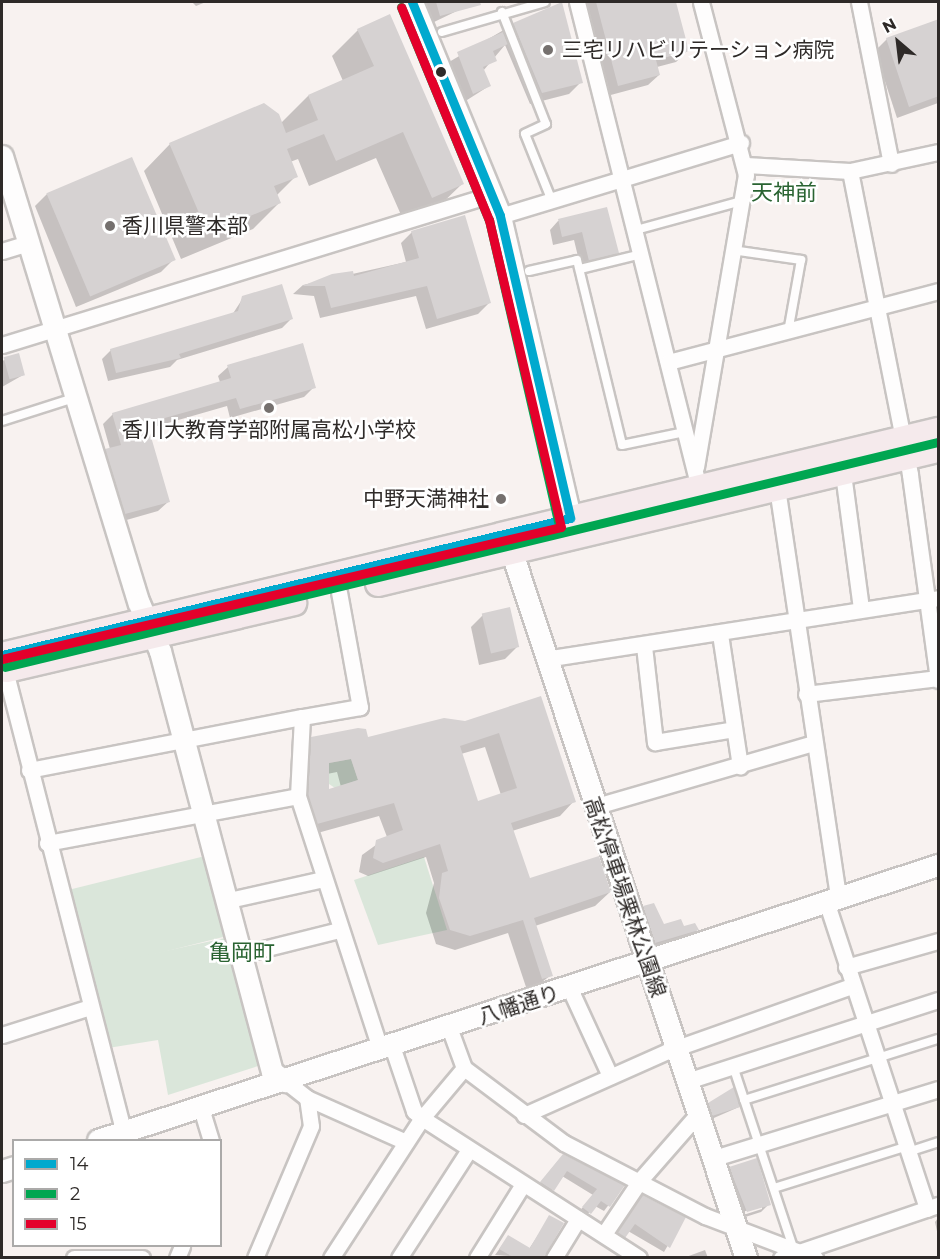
<!DOCTYPE html>
<html>
<head>
<meta charset="utf-8">
<style>
	body { margin:0 }
	#map { position:relative; width:940px; height:1259px; overflow:hidden; background:#f8f2f0; font-family:Montserrat,"Noto Sans JP",sans-serif }
	div>[style] { position:absolute }
	.green>* { inset:0; background:#dae6da; transform-origin:0 0 }
	.shadow>* { inset:0; background:#0003 }
	.building>* { inset:0; background:#d6d2d2; transform-origin:0 0 }
	.roads { filter:drop-shadow(2px 0 #c8c4c2) drop-shadow(-2px 0 #c8c4c2) drop-shadow(0 2px #c8c4c2) drop-shadow(0 -2px #c8c4c2) }
	.lane>* { height:8px; margin:-4px; padding:0 4px; transform-origin:4px; border-radius:4px; background:#fefdfd }
	.street>* { height:15px; margin:-7.5px; padding:0 7.5px; transform-origin:7.5px; border-radius:7.5px; background:#fefdfd }
	.secondary>* { height:21px; margin:-10.5px; padding:0 10.5px; transform-origin:10.5px; border-radius:10.5px; background:#fefdfd }
	.primary>* { height:24px; margin:-12px; padding:0 12px; transform-origin:12px; border-radius:12px; background:#f5eaec }
	.bus-1>* { height:9px; margin:-4.5px; padding:0 4.5px; transform-origin:4.5px; border-radius:4.5px; background:#00a9ce }
	.bus-2>* { height:9px; margin:-4.5px; padding:0 4.5px; transform-origin:4.5px; border-radius:4.5px; background:#00a651 }
	.bus-3>* { height:9px; margin:-4.5px; padding:0 4.5px; transform-origin:4.5px; border-radius:4.5px; background:#e4002b }
	.dots>* { width:16px; height:16px; translate:-50% -50%; box-sizing:border-box; border:3px solid #fff; border-radius:50% }
	span { translate:-50% -50%; white-space:nowrap; text-align:center; line-height:1.15; -webkit-text-stroke:5px #fff; paint-order:stroke }
	.poi-label { font-size:21px; color:#2e2a28 }
	.left { translate:0 -50%; text-align:left }
	.right { translate:-100% -50%; text-align:right }
	.street-label { font-size:21px; color:#2e2a28 }
	.neighbourhood-label { font-size:22px; color:#2a6432 }
	.frame { position:absolute; inset:0; border:3px solid #2e2a28; pointer-events:none }
	.legend { position:absolute; left:12px; top:1139px; width:210px; height:108px; box-sizing:border-box; background:#fff; border:2px solid #abaaa9; margin:0; padding:8px 10px; list-style:none; font-size:18px; color:#2e2a28 }
	.legend li { display:flex; align-items:center; gap:12px; height:30px }
	.legend b { width:30px; border:2px solid #abaaa9 }
	.north { position:absolute; left:868px; top:12px; width:60px; height:60px; -webkit-text-stroke:4px #fff; paint-order:stroke; rotate:332deg; font-size:16px; font-weight:700; line-height:24px; text-align:center; color:#2e2a28 }
	.north::after { content:''; display:block; margin:auto; width:21px; height:27px; background:#2e2a28; clip-path:polygon(50% 0,100% 100%,50% 72%,0 100%) }
</style>
</head>
<body>
<div id="map">
	<div class="green">
		<i style="clip-path:polygon(351px 759px,358px 780px,335px 788px,329px 784px,329px 763px)"></i>
		<i style="left:205px;top:856px;width:83px;height:141px;rotate:76deg"></i>
		<i style="clip-path:polygon(424px 857px,447px 930px,378px 945px,354px 880px)"></i>
		<i style="clip-path:polygon(225px 938px,258px 1066px,168px 1095px,158px 1040px,108px 1048px,87px 968px)"></i>
	</div>
	<div class="shadow">
		<i style="clip-path:polygon(192px 2px,206px 2px,196px 6px)"></i>
		<i style="clip-path:polygon(423px 2px,458px 2px,461px 9px,432px 23px)"></i>
		<i style="clip-path:polygon(583px 2px,674px 2px,687px 51px,676px 62px,657px 67px,659px 75px,648px 85px,607px 96px)"></i>
		<i style="clip-path:polygon(938px 20px,938px 103px,897px 118px,875px 51px,887px 39px)"></i>
		<i style="clip-path:polygon(514px 24px,581px 82px,569px 94px,530px 104px,505px 45px,483px 71px,489px 86px,464px 102px,449px 62px)"></i>
		<i style="clip-path:polygon(358px 30px,462px 184px,435px 210px,405px 224px,376px 158px,309px 186px,298px 159px,290px 162px,296px 176px,276px 196px,279px 203px,253px 229px,181px 259px,144px 171px,170px 144px,281px 123px,308px 96px,343px 81px,332px 56px)"></i>
		<i style="clip-path:polygon(47px 194px,173px 260px,161px 272px,76px 307px,35px 206px)"></i>
		<i style="clip-path:polygon(606px 209px,617px 253px,608px 262px,581px 269px,574px 240px,553px 245px,550px 230px,558px 221px)"></i>
		<i style="clip-path:polygon(412px 232px,489px 303px,478px 314px,426px 329px,416px 296px,320px 318px,314px 296px,293px 294px,303px 285px,406px 262px,401px 243px)"></i>
		<i style="clip-path:polygon(243px 298px,291px 319px,282px 328px,177px 360px,170px 367px,108px 381px,102px 359px,111px 350px,232px 315px)"></i>
		<i style="clip-path:polygon(18px 355px,23px 375px,2px 387px,2px 361px)"></i>
		<i style="clip-path:polygon(228px 367px,314px 387px,304px 397px,230px 418px,227px 406px,147px 429px,168px 502px,158px 511px,116px 523px,96px 460px,110px 449px,103px 424px,113px 414px,220px 382px,218px 376px)"></i>
		<i style="clip-path:polygon(483px 615px,517px 647px,505px 659px,479px 665px,471px 627px)"></i>
		<i style="clip-path:polygon(evenodd,540px 698px,574px 801px,560px 816px,512px 831px,529px 880px,610px 892px,595px 906px,535px 926px,551px 975px,528px 993px,508px 933px,455px 950px,436px 944px,426px 913px,434px 883px,426px 857px,368px 876px,359px 872px,362px 855px,387px 837px,379px 816px,303px 837px,294px 810px,297px 753px,311px 739px,367px 739px,465px 722px,540px 698px,485px 747px,501px 795px,477px 803px,461px 754px,485px 747px,540px 698px,337px 772px,341px 787px,327px 792px,327px 774px,337px 772px)"></i>
		<i style="clip-path:polygon(654px 905px,663px 926px,697px 930px,688px 938px,648px 952px,635px 917px)"></i>
		<i style="clip-path:polygon(709px 1104px,739px 1107px,707px 1121px,703px 1110px)"></i>
		<i style="clip-path:polygon(558px 1161px,623px 1186px,604px 1211px,595px 1206px,584px 1218px,578px 1213px,593px 1195px,562px 1176px,548px 1195px,536px 1188px)"></i>
		<i style="clip-path:polygon(evenodd,730px 1168px,769px 1204px,761px 1212px,739px 1219px,722px 1176px,730px 1168px,762px 1206px,762px 1209px,740px 1216px,739px 1213px,762px 1206px)"></i>
		<i style="clip-path:polygon(643px 1196px,684px 1218px,664px 1252px,628px 1231px,619px 1241px,613px 1238px)"></i>
		<i style="clip-path:polygon(550px 1217px,544px 1258px,495px 1255px,508px 1237px,529px 1249px)"></i>
		<i style="clip-path:polygon(938px 1218px,938px 1236px,935px 1222px)"></i>
		<i style="clip-path:polygon(705px 1250px,708px 1258px,685px 1258px,686px 1257px)"></i>
	</div>
	<div class="building">
		<i style="clip-path:polygon(436px 2px,480px 2px,481px 5px,440px 16px)"></i>
		<i style="clip-path:polygon(562px 2px,583px 83px,542px 93px,513px 23px)"></i>
		<i style="clip-path:polygon(596px 2px,676px 2px,689px 51px,656px 60px,660px 75px,618px 86px)"></i>
		<i style="clip-path:polygon(390px 14px,464px 184px,432px 198px,403px 132px,336px 161px,324px 134px,287px 149px,298px 177px,274px 186px,281px 203px,208px 234px,169px 143px,264px 103px,279px 114px,286px 133px,318px 120px,308px 95px,374px 66px,357px 29px)"></i>
		<i style="clip-path:polygon(939px 19px,939px 96px,909px 107px,886px 38px)"></i>
		<i style="clip-path:polygon(503px 32px,508px 44px,493px 51px,497px 61px,483px 67px,491px 86px,473px 94px,457px 52px)"></i>
		<i style="left:132px;top:157px;width:112px;height:93px;rotate:67deg"></i>
		<i style="clip-path:polygon(607px 207px,619px 253px,589px 261px,582px 232px,562px 237px,558px 219px)"></i>
		<i style="clip-path:polygon(465px 215px,491px 303px,437px 319px,427px 286px,331px 308px,325px 286px,302px 286px,332px 274px,353px 271px,354px 276px,419px 258px,411px 231px)"></i>
		<i style="clip-path:polygon(282px 284px,293px 319px,179px 354px,181px 358px,116px 373px,110px 349px,238px 311px,242px 296px)"></i>
		<i style="clip-path:polygon(303px 343px,316px 388px,240px 409px,236px 398px,147px 423px,170px 502px,125px 514px,105px 449px,121px 445px,112px 413px,231px 378px,227px 365px)"></i>
		<i style="left:19px;top:353px;width:23px;height:16px;rotate:75deg"></i>
		<i style="left:510px;top:607px;width:41px;height:29px;rotate:77deg"></i>
		<i style="clip-path:polygon(evenodd,541px 696px,576px 802px,511px 823px,530px 878px,599px 856px,611px 892px,534px 918px,553px 976px,542px 979px,523px 920px,470px 936px,450px 930px,439px 898px,442px 873px,448px 871px,440px 844px,383px 863px,373px 858px,376px 840px,403px 830px,394px 803px,317px 824px,308px 795px,311px 737px,358px 728px,366px 729px,368px 737px,444px 718px,465px 721px,541px 696px,499px 733px,517px 788px,478px 801px,460px 746px,499px 733px,541px 696px,351px 759px,358px 780px,329px 789px,329px 763px,351px 759px)"></i>
		<i style="clip-path:polygon(654px 903px,664px 924px,681px 919px,684px 926px,695px 923px,699px 930px,655px 943px,643px 906px)"></i>
		<i style="clip-path:polygon(734px 1087px,740px 1107px,712px 1116px,708px 1103px)"></i>
		<i style="clip-path:polygon(563px 1154px,625px 1185px,610px 1207px,601px 1201px,591px 1214px,582px 1207px,597px 1189px,567px 1171px,554px 1191px,540px 1182px)"></i>
		<i style="clip-path:polygon(757px 1158px,771px 1205px,747px 1212px,729px 1167px)"></i>
		<i style="clip-path:polygon(642px 1195px,686px 1217px,670px 1248px,635px 1224px,625px 1238px,617px 1232px)"></i>
		<i style="clip-path:polygon(549px 1215px,564px 1223px,544px 1257px,513px 1257px,499px 1249px,508px 1235px,530px 1248px)"></i>
	</div>
	<div class="roads">
		<div class="lane">
			<i style="left:502px;top:12px;width:120px;rotate:68.6deg"></i>
			<i style="left:546px;top:124px;width:23px;rotate:155deg"></i>
			<i style="left:525px;top:134px;width:72px;rotate:68.1deg"></i>
			<i style="left:442px;top:32px;width:107px;rotate:-16.2deg"></i>
			<i style="left:636px;top:230px;width:109px;rotate:-15.4deg"></i>
			<i style="left:732px;top:250px;width:70px;rotate:8.2deg"></i>
			<i style="left:801px;top:260px;width:73px;rotate:100.2deg"></i>
			<i style="left:580px;top:269px;width:64px;rotate:-13.6deg"></i>
			<i style="left:529px;top:271px;width:49px;rotate:-12.9deg"></i>
			<i style="left:577px;top:260px;width:190px;rotate:76.3deg"></i>
			<i style="left:622px;top:445px;width:64px;rotate:-11.7deg"></i>
			<i style="left:2px;top:421px;width:76px;rotate:-17.7deg"></i>
			<i style="left:733px;top:1066px;width:191px;rotate:71.7deg"></i>
			<i style="left:744px;top:1100px;width:203px;rotate:-17.5deg"></i>
			<i style="left:908px;top:1152px;width:32px;rotate:-18deg"></i>
			<i style="left:774px;top:1188px;width:137px;rotate:-17.4deg"></i>
		</div>
		<div class="street">
			<i style="left:577px;top:2px;width:509px;rotate:75.91deg"></i>
			<i style="left:859px;top:2px;width:165px;rotate:78.8deg"></i>
			<i style="left:746px;top:165px;width:104px;rotate:3.3deg"></i>
			<i style="left:850px;top:171px;width:90px;rotate:-12.2deg"></i>
			<i style="left:850px;top:171px;width:310px;rotate:78.8deg"></i>
			<i style="left:910px;top:475px;width:207px;rotate:82.2deg"></i>
			<i style="left:500px;top:216px;width:252px;rotate:-16.9deg"></i>
			<i style="left:2px;top:251px;width:30px;rotate:-17deg"></i>
			<i style="left:2px;top:345px;width:514px;rotate:-17.09deg"></i>
			<i style="left:668px;top:362px;width:279px;rotate:-14.7deg"></i>
			<i style="left:842px;top:466px;width:143px;rotate:82.4deg"></i>
			<i style="left:696px;top:467px;width:296px;rotate:-80.3deg"></i>
			<i style="left:746px;top:175px;width:179px;rotate:-104.6deg"></i>
			<i style="left:776px;top:481px;width:421px;rotate:81.5deg"></i>
			<i style="left:339px;top:592px;width:117px;rotate:79.7deg"></i>
			<i style="left:360px;top:707px;width:59px;rotate:170.2deg"></i>
			<i style="left:302px;top:717px;width:79px;rotate:92.9deg"></i>
			<i style="left:298px;top:796px;width:266px;rotate:72deg"></i>
			<i style="left:720px;top:634px;width:134px;rotate:81.4deg"></i>
			<i style="left:644px;top:646px;width:97px;rotate:83.5deg"></i>
			<i style="left:655px;top:742px;width:80px;rotate:-9.3deg"></i>
			<i style="left:545px;top:659px;width:398px;rotate:-8.8deg"></i>
			<i style="left:5px;top:670px;width:477px;rotate:75.6deg"></i>
			<i style="left:806px;top:694px;width:133px;rotate:-6.9deg"></i>
			<i style="left:29px;top:770px;width:278px;rotate:-11deg"></i>
			<i style="left:593px;top:807px;width:229px;rotate:-16.2deg"></i>
			<i style="left:47px;top:843px;width:255px;rotate:-10.6deg"></i>
			<i style="left:229px;top:900px;width:96px;rotate:-12.6deg"></i>
			<i style="left:826px;top:901px;width:324px;rotate:71.8deg"></i>
			<i style="left:243px;top:954px;width:99px;rotate:-14deg"></i>
			<i style="left:846px;top:967px;width:96px;rotate:-15.8deg"></i>
			<i style="left:570px;top:989px;width:96px;rotate:65.3deg"></i>
			<i style="left:449px;top:1027px;width:44px;rotate:69.9deg"></i>
			<i style="left:464px;top:1068px;width:125px;rotate:36.9deg"></i>
			<i style="left:564px;top:1143px;width:159px;rotate:27.4deg"></i>
			<i style="left:705px;top:1216px;width:118px;rotate:20.9deg"></i>
			<i style="left:2px;top:1035px;width:92px;rotate:-17.7deg"></i>
			<i style="left:392px;top:1046px;width:69px;rotate:71.3deg"></i>
			<i style="left:414px;top:1111px;width:11px;rotate:41deg"></i>
			<i style="left:422px;top:1118px;width:258px;rotate:32.8deg"></i>
			<i style="left:687px;top:1081px;width:264px;rotate:-17.9deg"></i>
			<i style="left:307px;top:1098px;width:108px;rotate:24deg"></i>
			<i style="left:201px;top:1108px;width:34px;rotate:73deg"></i>
			<i style="left:524px;top:1115px;width:158px;rotate:-24deg"></i>
			<i style="left:668px;top:1051px;width:195px;rotate:-19.5deg"></i>
			<i style="left:711px;top:1159px;width:238px;rotate:-17.1deg"></i>
			<i style="left:604px;top:1234px;width:66px;rotate:-56.1deg"></i>
			<i style="left:641px;top:1179px;width:85px;rotate:-48.8deg"></i>
			<i style="left:74px;top:1258px;width:68px"></i>
			<i style="left:177px;top:1258px;width:13px;rotate:-67deg"></i>
			<i style="left:255px;top:1258px;width:143px;rotate:-67deg"></i>
			<i style="left:311px;top:1126px;width:28px;rotate:-98deg"></i>
			<i style="left:307px;top:1098px;width:28px;rotate:-142deg"></i>
			<i style="left:331px;top:1258px;width:167px;rotate:-57deg"></i>
			<i style="left:422px;top:1118px;width:65px;rotate:-50deg"></i>
			<i style="left:399px;top:1258px;width:129px;rotate:-57.1deg"></i>
			<i style="left:477px;top:1258px;width:87px;rotate:-58.1deg"></i>
			<i style="left:554px;top:1258px;width:46px;rotate:-58.4deg"></i>
			<i style="left:781px;top:1258px;width:166px;rotate:-18.7deg"></i>
		</div>
		<div class="secondary">
			<i style="left:412px;top:2px;width:231px;rotate:67.6deg"></i>
			<i style="left:500px;top:216px;width:327px;rotate:76.9deg"></i>
			<i style="left:2px;top:156px;width:468px;rotate:73deg"></i>
			<i style="left:139px;top:603px;width:52px;rotate:66.4deg"></i>
			<i style="left:160px;top:651px;width:436px;rotate:75.1deg"></i>
			<i style="left:272px;top:1072px;width:16px;rotate:35deg"></i>
			<i style="left:507px;top:538px;width:759px;rotate:71.64deg"></i>
			<i style="left:98px;top:1140px;width:884px;rotate:-18.13deg"></i>
			<i style="left:2px;top:1171px;width:13px;rotate:-18deg"></i>
		</div>
		<div class="primary">
			<i style="left:378px;top:584px;width:576px;rotate:-13.46deg"></i>
			<i style="left:2px;top:655px;width:963px;rotate:-13.52deg"></i>
			<i style="left:7px;top:670px;width:295px;rotate:-13.1deg"></i>
		</div>
	</div>
	<div class="bus-1">
		<i style="left:412px;top:2px;width:231px;rotate:67.6deg"></i>
		<i style="left:500px;top:216px;width:310px;rotate:76.9deg"></i>
		<i style="left:2px;top:655px;width:584px;rotate:-13.56deg"></i>
	</div>
	<div class="bus-2">
		<i style="left:401px;top:7px;width:230px;rotate:67.6deg"></i>
		<i style="left:489px;top:220px;width:309px;rotate:77.1deg"></i>
		<i style="left:5px;top:667px;width:960px;rotate:-13.56deg"></i>
	</div>
	<div class="bus-3">
		<i style="left:2px;top:659px;width:574px;rotate:-13.29deg"></i>
		<i style="left:561px;top:527px;width:315px;rotate:-103.2deg"></i>
		<i style="left:489px;top:220px;width:230px;rotate:-112.4deg"></i>
	</div>
	<div class="dots">
		<i style="left:548px;top:50px;background:#75706e"></i>
		<i style="left:441px;top:72px;background:#2e2a28"></i>
		<i style="left:110px;top:226px;background:#75706e"></i>
		<i style="left:269px;top:408px;background:#75706e"></i>
		<i style="left:501px;top:499px;background:#75706e"></i>
	</div>
	<div class="poi-label">
		<span class="left" style="left:562px;top:50px">三宅リハビリテーション病院</span>
		<span class="left" style="left:122px;top:226px">香川県警本部</span>
		<span style="left:269px;top:430px">香川大教育学部附属高松小学校</span>
		<span class="right" style="left:489px;top:499px">中野天満神社</span>
	</div>
	<div class="street-label">
		<span style="left:625px;top:897px;rotate:71deg">高松停車場栗林公園線</span>
		<span style="left:519px;top:1005px;rotate:-18deg">八幡通り</span>
	</div>
	<div class="neighbourhood-label">
		<span style="left:784px;top:193px">天神前</span>
		<span style="left:242px;top:953px">亀岡町</span>
	</div>
	<div class="frame"></div>
	<ul class="legend">
	<li><b style="height:8px;background:#00a9ce"></b>14</li>
	<li><b style="height:8px;background:#00a651"></b>2</li>
	<li><b style="height:8px;background:#e4002b"></b>15</li>
	</ul>
	<div class="north">N</div>
</div>
</body>
</html>
